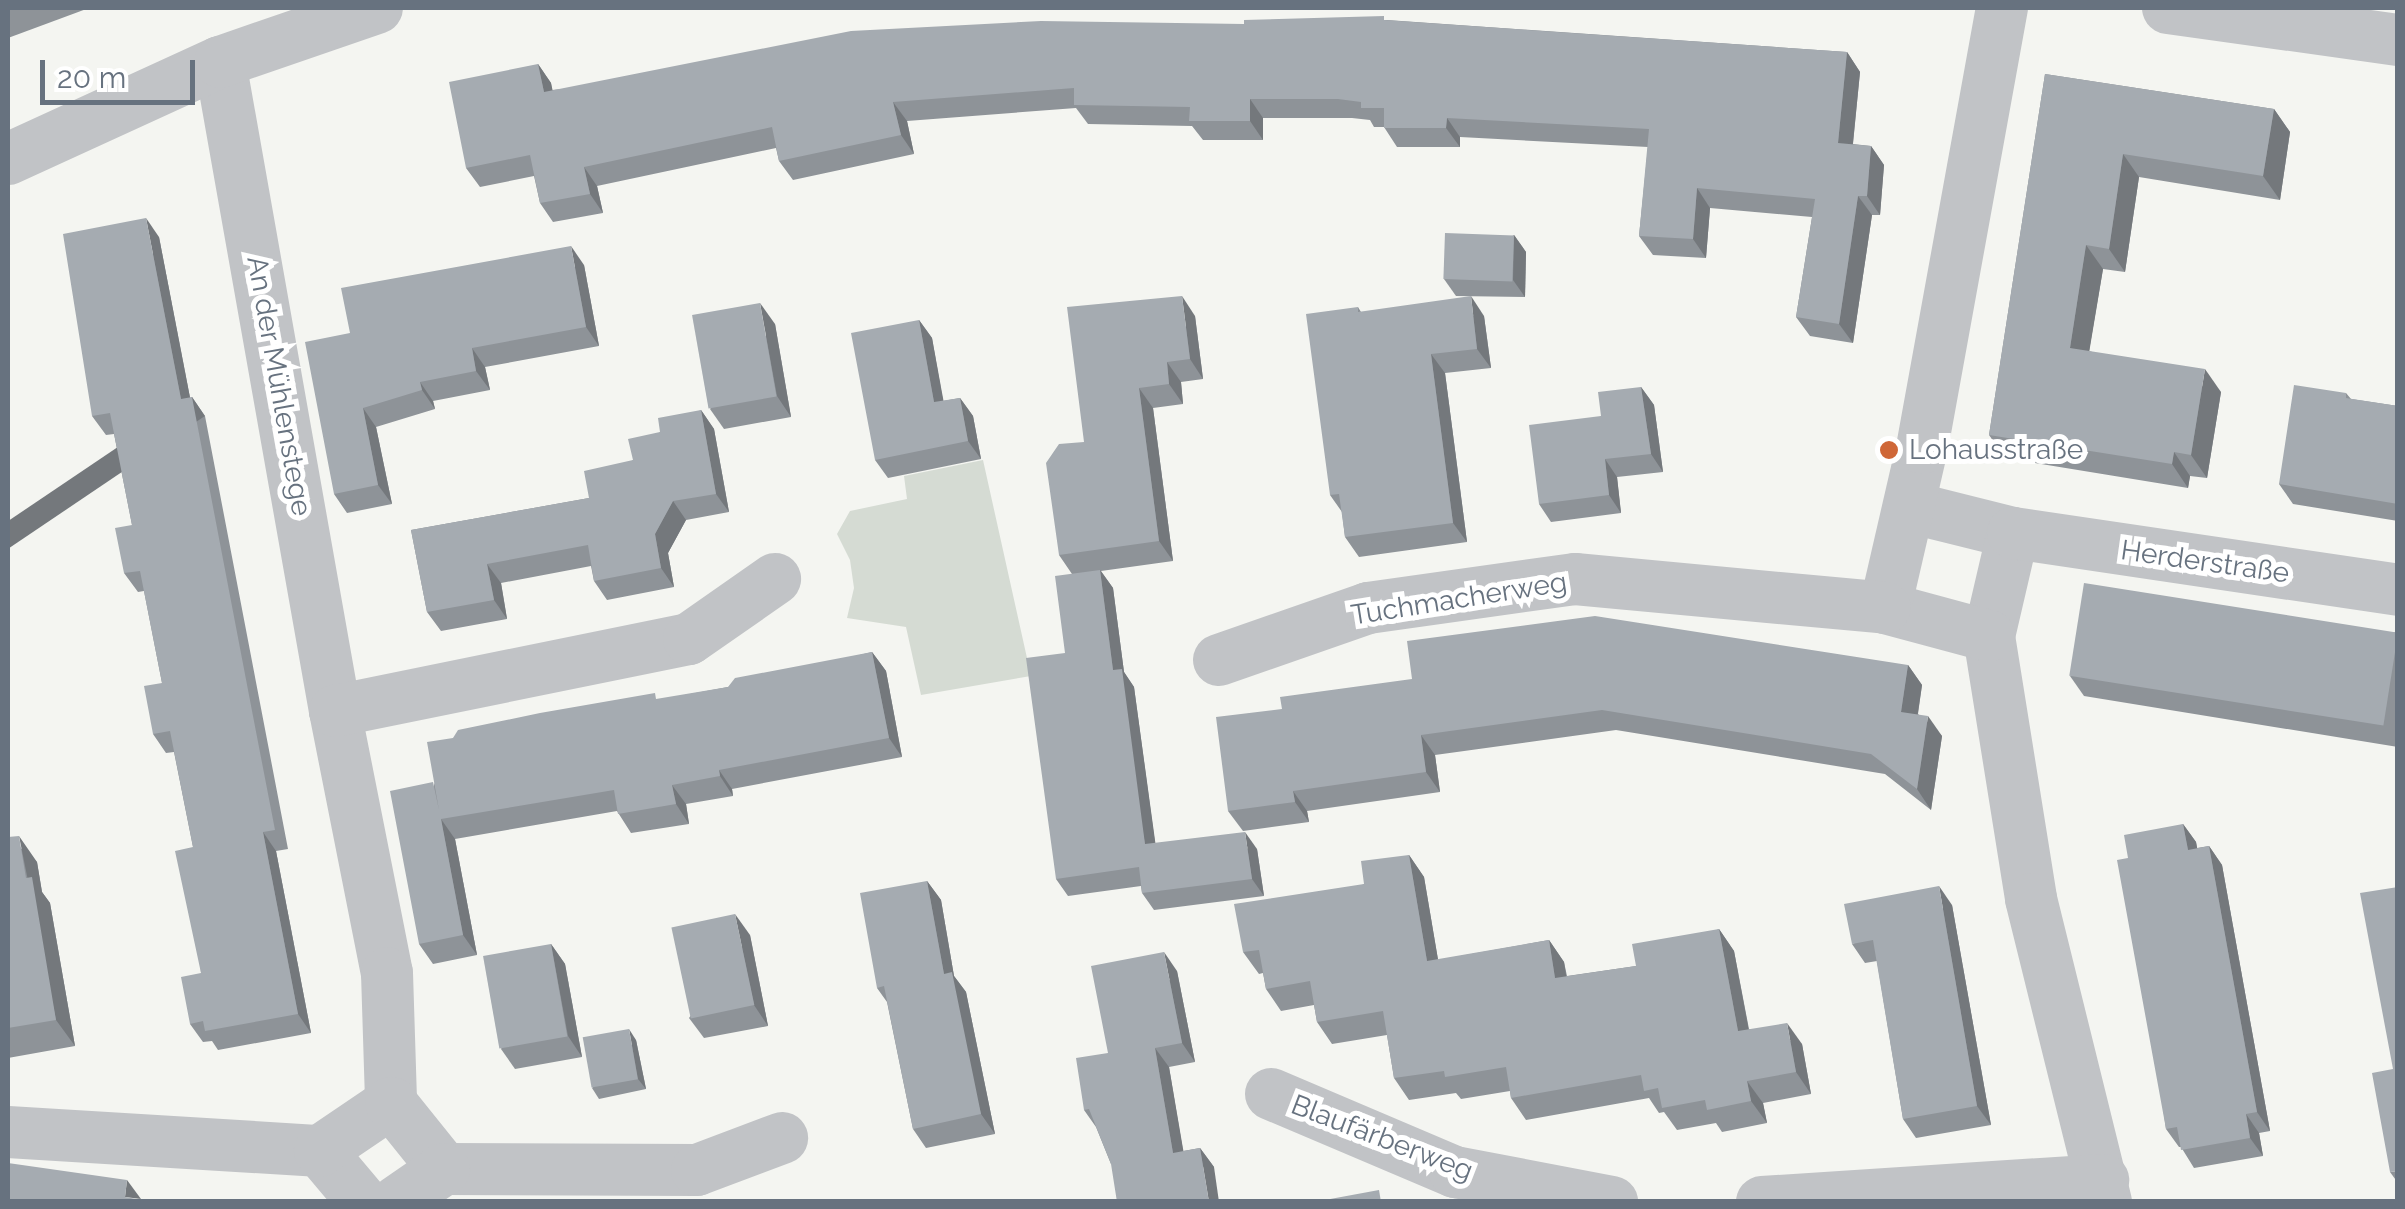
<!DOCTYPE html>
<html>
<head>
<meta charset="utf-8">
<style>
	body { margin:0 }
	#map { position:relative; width:2405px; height:1209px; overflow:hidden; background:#f4f5f1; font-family:Raleway,sans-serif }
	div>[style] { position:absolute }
	.green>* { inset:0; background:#d5dbd3 }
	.street>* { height:52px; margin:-26px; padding:0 26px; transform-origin:26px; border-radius:26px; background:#c1c3c6 }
	.wall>* { inset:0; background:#8e9398 }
	.shaded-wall>* { inset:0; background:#74787c; transform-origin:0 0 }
	.building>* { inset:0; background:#a5abb1; transform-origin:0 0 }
	.dots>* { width:28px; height:28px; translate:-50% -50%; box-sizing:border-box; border:5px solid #fff; border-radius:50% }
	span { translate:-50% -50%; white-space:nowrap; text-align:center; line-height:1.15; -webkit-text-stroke:10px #fff; paint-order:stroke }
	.street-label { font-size:28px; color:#67727f }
	.poi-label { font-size:28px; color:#67727f }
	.left { translate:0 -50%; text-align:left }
	.frame { position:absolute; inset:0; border:10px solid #67727f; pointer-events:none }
	.scale { position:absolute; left:40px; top:60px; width:155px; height:45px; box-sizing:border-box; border:5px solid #67727f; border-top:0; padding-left:12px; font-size:30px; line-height:35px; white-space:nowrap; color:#67727f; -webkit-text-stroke:8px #fff; paint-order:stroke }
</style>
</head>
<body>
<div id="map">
	<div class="green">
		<i style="clip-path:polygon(983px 460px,1031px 676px,921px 695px,906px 627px,847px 618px,854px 588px,850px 560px,837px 534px,850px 511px,907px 499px,904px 476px)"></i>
	</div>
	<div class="street">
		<i style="left:2168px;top:8px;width:232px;rotate:7.9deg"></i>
		<i style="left:220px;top:62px;width:659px;rotate:79.95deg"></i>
		<i style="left:335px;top:711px;width:267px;rotate:78.8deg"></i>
		<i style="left:387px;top:973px;width:130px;rotate:88.2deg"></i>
		<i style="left:8px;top:159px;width:233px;rotate:-24.6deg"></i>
		<i style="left:220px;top:62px;width:166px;rotate:-19deg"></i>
		<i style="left:1909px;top:507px;width:107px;rotate:14deg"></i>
		<i style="left:2013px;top:533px;width:106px;rotate:103.1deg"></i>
		<i style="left:1989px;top:636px;width:266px;rotate:80.9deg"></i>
		<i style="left:2031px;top:899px;width:312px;rotate:76.1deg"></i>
		<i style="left:2013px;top:533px;width:389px;rotate:8.4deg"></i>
		<i style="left:1989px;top:636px;width:108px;rotate:-164.9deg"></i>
		<i style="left:1885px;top:608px;width:164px;rotate:-77deg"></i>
		<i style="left:1922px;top:448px;width:447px;rotate:-79.7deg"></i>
		<i style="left:1219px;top:660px;width:158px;rotate:-19.2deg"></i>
		<i style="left:1368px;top:608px;width:209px;rotate:-8deg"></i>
		<i style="left:1575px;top:579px;width:311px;rotate:5.3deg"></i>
		<i style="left:335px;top:711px;width:361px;rotate:-11.5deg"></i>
		<i style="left:689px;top:639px;width:105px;rotate:-34.9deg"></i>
		<i style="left:1271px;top:1094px;width:200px;rotate:23deg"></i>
		<i style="left:1455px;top:1172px;width:160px;rotate:10.8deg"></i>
		<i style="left:8px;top:1132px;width:313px;rotate:3.5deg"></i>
		<i style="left:444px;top:1169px;width:253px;rotate:0.2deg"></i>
		<i style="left:697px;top:1170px;width:91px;rotate:-20.6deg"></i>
		<i style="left:363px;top:1202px;width:67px;rotate:-130.1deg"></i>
		<i style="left:320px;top:1151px;width:86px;rotate:-34.1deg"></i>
		<i style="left:391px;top:1103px;width:85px;rotate:51.2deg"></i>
		<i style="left:444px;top:1169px;width:58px;rotate:145.5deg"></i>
		<i style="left:1762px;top:1202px;width:342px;rotate:-3.7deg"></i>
	</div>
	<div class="wall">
		<i style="clip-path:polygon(8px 8px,89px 8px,8px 38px)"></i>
		<i style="clip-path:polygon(1387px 20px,1847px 52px,1860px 72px,1853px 144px,1871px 146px,1884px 165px,1880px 215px,1872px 215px,1853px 343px,1810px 336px,1796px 317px,1812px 217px,1710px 208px,1706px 258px,1653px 255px,1639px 236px,1648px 147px,1460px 137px,1460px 147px,1397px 147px,1384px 127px,1374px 127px,1370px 120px,1352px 118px,1263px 118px,1263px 140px,1203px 140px,1192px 126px,1088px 124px,1076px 108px,907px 121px,914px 154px,793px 180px,779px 161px,776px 148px,597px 186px,603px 213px,553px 222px,540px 203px,534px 176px,480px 187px,466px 168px,538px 64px,551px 83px,552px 90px,1244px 24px)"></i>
		<i style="clip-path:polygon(2045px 74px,2274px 109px,2290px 132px,2280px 200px,2139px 177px,2125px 272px,2103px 269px,2089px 351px,2221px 392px,2207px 478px,2190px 476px,2188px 488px,2005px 458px,1989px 435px)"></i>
		<i style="clip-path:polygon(1514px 235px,1526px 252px,1525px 297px,1456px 296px,1444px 279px)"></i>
		<i style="clip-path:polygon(159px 237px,190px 398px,192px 397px,205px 416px,288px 849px,276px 851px,311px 1033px,218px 1050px,212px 1041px,203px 1042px,190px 1024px,201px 973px,193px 847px,174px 752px,166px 753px,153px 734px,162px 683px,144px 591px,138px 592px,124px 573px,132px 525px,114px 434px,106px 435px,92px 416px)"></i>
		<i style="clip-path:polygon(584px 265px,599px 346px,485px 367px,490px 390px,433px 401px,435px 409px,376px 427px,392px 504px,347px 513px,334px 494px,350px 333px)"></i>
		<i style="clip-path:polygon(1358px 307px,1361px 312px,1484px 316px,1491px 368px,1445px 373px,1467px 542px,1359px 557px,1345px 537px,1342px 512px,1330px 495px)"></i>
		<i style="clip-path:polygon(1195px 316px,1203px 379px,1181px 382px,1183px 404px,1153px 408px,1173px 561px,1101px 571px,1113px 588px,1124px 672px,1134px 687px,1155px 843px,1257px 849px,1264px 896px,1154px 910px,1142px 893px,1141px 886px,1068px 896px,1056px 879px,1065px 653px,1072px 574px,1059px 555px,1084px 442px)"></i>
		<i style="clip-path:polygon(919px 320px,932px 338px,943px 401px,960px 398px,973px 416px,981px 459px,888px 478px,875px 460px)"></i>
		<i style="clip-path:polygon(775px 324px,791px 417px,724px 429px,710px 409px)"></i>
		<i style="clip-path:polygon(1641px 387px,1654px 405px,1663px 472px,1617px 477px,1621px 513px,1551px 522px,1539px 504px,1601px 416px)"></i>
		<i style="clip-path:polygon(2346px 393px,2351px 399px,2398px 406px,2398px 521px,2293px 504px,2279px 484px)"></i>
		<i style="clip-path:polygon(701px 410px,714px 429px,729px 512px,686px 520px,668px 553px,674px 587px,607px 600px,594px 581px,591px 566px,501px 583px,507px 619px,441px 631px,427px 612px,411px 530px,589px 498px,633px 460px,660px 432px)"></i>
		<i style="clip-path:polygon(2398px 632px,2398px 747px,2084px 696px,2070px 676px)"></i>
		<i style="clip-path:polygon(872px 652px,886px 671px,902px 757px,732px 789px,733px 796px,686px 804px,689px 824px,631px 833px,617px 811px,455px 839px,477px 955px,433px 964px,419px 944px,434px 785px,453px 738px,728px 687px)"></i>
		<i style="clip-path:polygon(1908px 665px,1922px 685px,1918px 714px,1942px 736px,1931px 810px,1885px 774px,1616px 730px,1435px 755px,1440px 792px,1307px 811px,1309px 822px,1243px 831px,1228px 811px,1282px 709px)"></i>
		<i style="clip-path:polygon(2183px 824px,2196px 842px,2197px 848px,2209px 846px,2222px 865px,2270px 1131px,2259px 1133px,2263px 1156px,2194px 1168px,2181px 1147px,2179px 1147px,2166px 1129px,2128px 858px)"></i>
		<i style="clip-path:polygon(8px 837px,37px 862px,42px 892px,50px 903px,75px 1046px,8px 1058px)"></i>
		<i style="clip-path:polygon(1409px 855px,1424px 877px,1438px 960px,1549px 940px,1564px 962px,1567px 976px,1636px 966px,1719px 929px,1734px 951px,1749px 1029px,1802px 1044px,1811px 1094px,1763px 1103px,1767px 1123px,1722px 1132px,1716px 1123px,1677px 1130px,1664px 1112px,1659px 1113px,1649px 1098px,1526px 1120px,1511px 1098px,1510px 1091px,1461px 1099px,1456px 1093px,1409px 1100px,1394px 1078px,1387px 1035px,1332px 1044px,1317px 1022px,1314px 1005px,1281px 1011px,1266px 989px,1263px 973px,1259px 974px,1243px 952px,1364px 884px)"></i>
		<i style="clip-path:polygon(927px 881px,941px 900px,954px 976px,966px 992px,995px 1134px,926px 1148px,913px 1129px,887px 1002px,877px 988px)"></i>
		<i style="clip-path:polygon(1952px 905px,1991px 1125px,1916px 1138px,1903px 1119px,1877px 961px,1865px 963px,1852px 944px)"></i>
		<i style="clip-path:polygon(750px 935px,768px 1026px,704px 1038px,689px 1018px)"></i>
		<i style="clip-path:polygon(551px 944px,565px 964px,582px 1057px,515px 1069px,501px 1049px)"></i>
		<i style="clip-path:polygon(1177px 971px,1195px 1062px,1169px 1067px,1183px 1151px,1200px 1148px,1214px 1167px,1111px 1164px,1096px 1127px,1084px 1110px,1108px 1053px)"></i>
		<i style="clip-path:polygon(636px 1040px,646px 1089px,599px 1099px,592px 1088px)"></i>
		<i style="clip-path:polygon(2398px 1171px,2398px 1183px,2390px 1172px)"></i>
	</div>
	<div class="shaded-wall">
		<i style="clip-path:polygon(1847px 52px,1860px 72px,1851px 162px,1838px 143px)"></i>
		<i style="clip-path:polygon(538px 64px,551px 83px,557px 111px,544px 92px)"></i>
		<i style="clip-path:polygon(1250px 99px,1263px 118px,1263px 140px,1250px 121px)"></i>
		<i style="clip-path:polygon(893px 102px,907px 121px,914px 154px,901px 135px)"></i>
		<i style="clip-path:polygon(2274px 109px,2290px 132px,2280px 200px,2263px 176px)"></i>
		<i style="clip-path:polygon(1447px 118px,1460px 137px,1460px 147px,1446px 128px)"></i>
		<i style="clip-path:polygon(1871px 146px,1884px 165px,1880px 215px,1867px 196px)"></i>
		<i style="clip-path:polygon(2123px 154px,2139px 177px,2125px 272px,2109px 249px)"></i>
		<i style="clip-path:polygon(584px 167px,597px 186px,603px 213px,590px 194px)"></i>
		<i style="clip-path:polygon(1697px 188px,1710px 208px,1706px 258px,1693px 239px)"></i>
		<i style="clip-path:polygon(1858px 196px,1872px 215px,1853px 343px,1839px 324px)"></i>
		<i style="clip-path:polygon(146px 218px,159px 237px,194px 418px,181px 399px)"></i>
		<i style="clip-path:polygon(1514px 235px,1526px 252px,1525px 297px,1513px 280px)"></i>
		<i style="clip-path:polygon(2086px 245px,2103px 269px,2086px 371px,2070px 348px)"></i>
		<i style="clip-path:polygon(571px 246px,584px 265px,599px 346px,586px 327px)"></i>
		<i style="clip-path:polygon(1182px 296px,1195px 316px,1203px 379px,1190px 359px)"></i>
		<i style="clip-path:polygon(1471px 296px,1484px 316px,1491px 368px,1477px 349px)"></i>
		<i style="clip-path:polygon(760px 303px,775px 324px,791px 417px,777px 396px)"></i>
		<i style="clip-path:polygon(919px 320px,932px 338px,947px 420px,934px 402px)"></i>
		<i style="clip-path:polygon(472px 348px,485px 367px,490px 390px,476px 371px)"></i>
		<i style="clip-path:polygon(1431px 354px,1445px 373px,1467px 542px,1453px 523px)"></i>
		<i style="clip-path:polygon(1167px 362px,1181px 382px,1183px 404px,1169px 384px)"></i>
		<i style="clip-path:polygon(2205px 369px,2221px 392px,2207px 478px,2191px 455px)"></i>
		<i style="clip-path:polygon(420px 382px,433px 401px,435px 409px,422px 390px)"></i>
		<i style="clip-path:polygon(1641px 387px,1654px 405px,1663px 472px,1651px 454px)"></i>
		<i style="clip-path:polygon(1139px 388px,1153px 408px,1173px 561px,1159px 541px)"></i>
		<i style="left:192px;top:397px;width:23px;height:441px;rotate:56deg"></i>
		<i style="clip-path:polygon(960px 398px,973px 416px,981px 459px,968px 441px)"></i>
		<i style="clip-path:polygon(363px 408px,376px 427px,392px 504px,378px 485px)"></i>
		<i style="clip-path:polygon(701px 410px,714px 429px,729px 512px,716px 494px)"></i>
		<i style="clip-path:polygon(2174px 452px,2190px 476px,2188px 488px,2172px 464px)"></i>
		<i style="clip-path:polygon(1605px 459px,1617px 477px,1621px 513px,1609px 495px)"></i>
		<i style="clip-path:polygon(673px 501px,686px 520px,668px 553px,674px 587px,661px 568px,655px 534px)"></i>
		<i style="clip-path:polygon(487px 564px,501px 583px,507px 619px,494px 600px)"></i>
		<i style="clip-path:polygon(1100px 570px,1113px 588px,1124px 672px,1134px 687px,1158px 862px,1145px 844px,1113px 670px)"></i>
		<i style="clip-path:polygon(872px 652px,886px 671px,902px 757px,889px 738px)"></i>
		<i style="clip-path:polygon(1908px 665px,1922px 685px,1915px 732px,1901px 712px)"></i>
		<i style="clip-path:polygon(1928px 716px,1942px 736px,1931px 810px,1917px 789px)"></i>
		<i style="clip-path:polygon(1421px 735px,1435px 755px,1440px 792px,1426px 772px)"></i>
		<i style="clip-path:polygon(719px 770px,732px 789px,733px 796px,720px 776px)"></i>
		<i style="clip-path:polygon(672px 785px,686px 804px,689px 824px,676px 804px)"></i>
		<i style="clip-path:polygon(1293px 791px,1307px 811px,1309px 822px,1295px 802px)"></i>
		<i style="clip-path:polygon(441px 819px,455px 839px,477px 955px,463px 935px)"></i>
		<i style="clip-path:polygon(2183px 824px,2196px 842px,2201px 868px,2188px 850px)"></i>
		<i style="clip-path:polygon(263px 832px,276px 851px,311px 1033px,298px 1014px)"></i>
		<i style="clip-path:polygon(1245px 832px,1257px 849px,1264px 896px,1252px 879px)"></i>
		<i style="clip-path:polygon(19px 836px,37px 862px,42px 892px,50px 903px,75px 1046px,56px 1020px)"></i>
		<i style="clip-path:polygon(2209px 846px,2222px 865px,2270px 1131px,2257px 1112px)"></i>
		<i style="clip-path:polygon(1409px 855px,1424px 877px,1442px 983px,1427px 961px)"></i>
		<i style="clip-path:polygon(927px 881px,941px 900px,954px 976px,966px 992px,995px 1134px,981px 1114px,944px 974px)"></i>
		<i style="clip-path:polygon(1939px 886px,1952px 905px,1991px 1125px,1977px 1106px)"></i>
		<i style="clip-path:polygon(735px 914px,750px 935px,768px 1026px,754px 1005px)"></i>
		<i style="clip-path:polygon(1719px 929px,1734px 951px,1753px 1053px,1738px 1031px)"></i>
		<i style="clip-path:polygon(1549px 940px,1564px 962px,1570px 1000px,1555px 978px)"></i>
		<i style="clip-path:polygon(551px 944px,565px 964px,582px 1057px,568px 1036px)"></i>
		<i style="clip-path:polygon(1164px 952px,1177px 971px,1195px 1062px,1182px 1043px)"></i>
		<i style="clip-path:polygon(1787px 1023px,1802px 1044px,1811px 1094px,1796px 1072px)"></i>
		<i style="clip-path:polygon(629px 1029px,636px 1040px,646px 1089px,638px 1079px)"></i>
		<i style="clip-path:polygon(1155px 1048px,1169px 1067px,1187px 1172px,1173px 1153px)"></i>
		<i style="clip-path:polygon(1747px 1081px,1763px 1103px,1767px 1123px,1751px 1101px)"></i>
		<i style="clip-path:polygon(2246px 1114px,2259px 1133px,2263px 1156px,2250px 1138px)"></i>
		<i style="clip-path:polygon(1200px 1148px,1214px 1167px,1219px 1202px,1209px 1202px)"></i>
		<i style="clip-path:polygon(127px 1180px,141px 1199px,125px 1197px)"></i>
	</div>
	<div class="building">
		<i style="clip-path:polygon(1384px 16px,1384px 20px,1847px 52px,1838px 143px,1871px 146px,1867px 196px,1858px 196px,1839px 324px,1796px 317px,1815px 199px,1697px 188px,1693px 239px,1639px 236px,1649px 129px,1447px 118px,1446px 128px,1384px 128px,1384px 108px,1361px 108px,1361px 102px,1338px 99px,1250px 99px,1250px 121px,1189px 121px,1190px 107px,1074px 105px,1074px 88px,893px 102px,901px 135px,779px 161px,772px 127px,584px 167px,590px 194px,540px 203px,530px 155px,466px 168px,449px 82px,538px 64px,544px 92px,851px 31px,1041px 21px,1244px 24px,1244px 20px)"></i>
		<i style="clip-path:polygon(2045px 74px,2274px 109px,2263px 176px,2123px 154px,2109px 249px,2086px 245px,2070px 348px,2205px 369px,2191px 455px,2174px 452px,2172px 464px,1989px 435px)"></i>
		<i style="clip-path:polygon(146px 218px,181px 399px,192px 397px,253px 716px,275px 830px,263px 832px,298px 1014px,205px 1031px,203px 1021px,190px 1024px,181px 977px,201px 973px,175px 851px,193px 847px,170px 731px,153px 734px,144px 686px,162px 683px,140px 571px,124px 573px,115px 528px,132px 525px,110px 413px,92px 416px,63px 234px)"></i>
		<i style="left:1445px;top:233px;width:69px;height:46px;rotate:2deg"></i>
		<i style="clip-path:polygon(571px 246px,586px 327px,472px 348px,476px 371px,420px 382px,422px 390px,363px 408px,378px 485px,334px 494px,305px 342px,350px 333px,341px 288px)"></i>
		<i style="clip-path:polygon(1182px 296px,1190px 359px,1167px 362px,1169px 384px,1139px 388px,1159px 541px,1059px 555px,1046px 463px,1059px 444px,1084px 442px,1067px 307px)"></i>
		<i style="clip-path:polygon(1471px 296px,1477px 349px,1431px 354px,1453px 523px,1345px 537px,1339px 494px,1330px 495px,1306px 314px,1358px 307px,1358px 312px)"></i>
		<i style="left:760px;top:303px;width:95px;height:69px;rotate:80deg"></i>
		<i style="clip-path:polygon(919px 320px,934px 402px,960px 398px,968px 441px,875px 460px,851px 333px)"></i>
		<i style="clip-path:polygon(2294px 385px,2346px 393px,2346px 398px,2398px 406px,2398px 504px,2279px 484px)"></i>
		<i style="clip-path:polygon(1641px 387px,1651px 454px,1605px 459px,1609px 495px,1539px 504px,1529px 425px,1601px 416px,1598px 392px)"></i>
		<i style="clip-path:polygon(701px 410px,716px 494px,673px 501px,655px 534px,661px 568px,594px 581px,588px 545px,487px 564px,494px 600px,427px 612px,411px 530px,589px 498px,584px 471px,633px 460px,628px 439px,660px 432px,658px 418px)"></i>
		<i style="clip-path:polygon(1100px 570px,1113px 670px,1122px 669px,1145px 844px,1245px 832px,1252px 879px,1142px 893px,1139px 867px,1056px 879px,1026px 658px,1065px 653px,1055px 576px)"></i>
		<i style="left:2084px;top:583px;width:318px;height:94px;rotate:9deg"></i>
		<i style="clip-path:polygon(1595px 616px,1908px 665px,1901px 712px,1928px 716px,1917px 789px,1871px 754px,1602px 710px,1421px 735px,1426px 772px,1293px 791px,1295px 802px,1228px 811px,1216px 717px,1282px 709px,1280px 697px,1412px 679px,1407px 641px)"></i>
		<i style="clip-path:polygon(872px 652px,889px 738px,719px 770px,720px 776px,672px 785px,676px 804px,618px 814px,614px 790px,441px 819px,463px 935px,419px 944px,390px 791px,433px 782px,439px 810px,427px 742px,453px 738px,458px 730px,540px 713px,655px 693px,656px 699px,728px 687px,735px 678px)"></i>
		<i style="clip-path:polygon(2183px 824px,2188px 850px,2209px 846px,2257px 1112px,2246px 1114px,2250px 1138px,2181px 1150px,2177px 1127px,2166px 1129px,2117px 860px,2128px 858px,2124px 835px)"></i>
		<i style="clip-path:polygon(19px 836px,26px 878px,32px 877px,56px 1020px,8px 1028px,8px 837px)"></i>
		<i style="clip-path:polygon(1409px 855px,1427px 961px,1549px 940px,1555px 978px,1636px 966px,1632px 944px,1719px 929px,1738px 1031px,1787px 1023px,1796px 1072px,1747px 1081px,1751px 1101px,1707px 1110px,1705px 1100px,1662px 1108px,1658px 1088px,1644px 1091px,1641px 1075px,1511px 1098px,1506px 1067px,1445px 1077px,1444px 1071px,1394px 1078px,1383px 1011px,1317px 1022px,1310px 981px,1266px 989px,1259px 950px,1243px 952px,1234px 904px,1364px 884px,1361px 861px)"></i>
		<i style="clip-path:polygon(927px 881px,944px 974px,952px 972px,981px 1114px,913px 1129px,884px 986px,877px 988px,860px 893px)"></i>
		<i style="clip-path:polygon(1939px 886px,1977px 1106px,1903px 1119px,1873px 940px,1852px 944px,1844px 904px)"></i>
		<i style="clip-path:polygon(2398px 887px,2398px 1171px,2390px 1172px,2372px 1073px,2393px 1069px,2360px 893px)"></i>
		<i style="left:735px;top:914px;width:93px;height:65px;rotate:78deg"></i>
		<i style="left:551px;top:944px;width:94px;height:69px;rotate:80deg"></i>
		<i style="clip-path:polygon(1164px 952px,1182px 1043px,1155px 1048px,1173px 1153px,1200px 1148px,1209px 1202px,1117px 1202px,1111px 1164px,1089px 1109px,1084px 1110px,1076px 1058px,1108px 1053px,1091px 966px)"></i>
		<i style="left:629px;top:1029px;width:51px;height:47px;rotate:80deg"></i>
		<i style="clip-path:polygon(8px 1163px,127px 1180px,125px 1197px,154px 1202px,8px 1202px)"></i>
		<i style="clip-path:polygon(1379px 1190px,1381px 1202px,1314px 1202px)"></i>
	</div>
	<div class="dots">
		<i style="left:1889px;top:450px;background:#cf6737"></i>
	</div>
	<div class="street-label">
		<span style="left:279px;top:386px;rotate:80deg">An der Mühlenstege</span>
		<span style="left:2205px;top:562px;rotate:8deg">Herderstraße</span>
		<span style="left:1459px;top:599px;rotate:-9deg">Tuchmacherweg</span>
		<span style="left:1382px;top:1138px;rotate:21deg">Blaufärberweg</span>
	</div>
	<div class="poi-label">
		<span class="left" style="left:1909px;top:450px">Lohausstraße</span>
	</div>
	<div class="frame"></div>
	<div class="scale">20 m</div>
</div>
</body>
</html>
